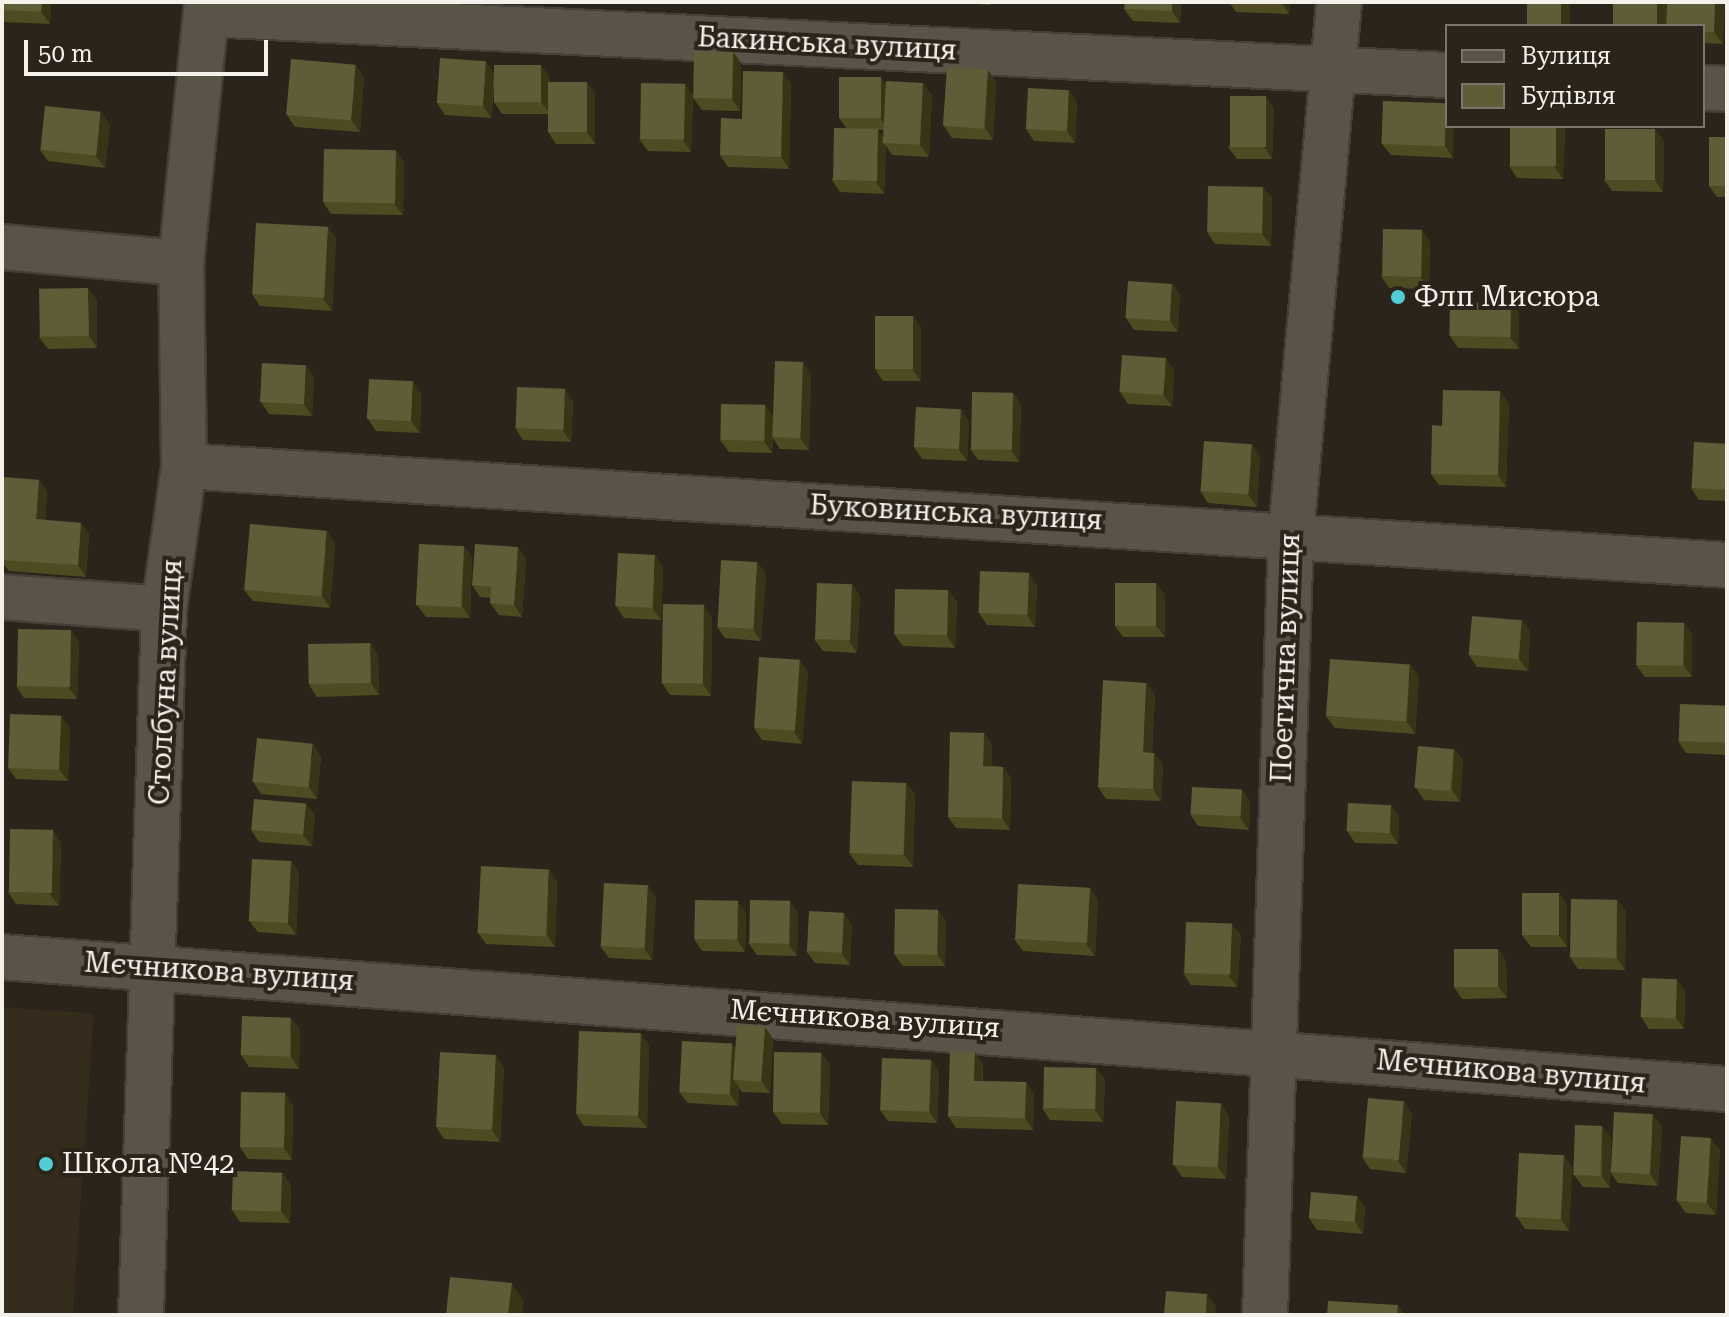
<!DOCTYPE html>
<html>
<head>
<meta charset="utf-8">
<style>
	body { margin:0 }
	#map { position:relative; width:1729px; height:1317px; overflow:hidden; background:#2a241a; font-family:"Roboto Serif",serif }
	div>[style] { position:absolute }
	.built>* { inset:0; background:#362c1d; transform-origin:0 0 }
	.roads { filter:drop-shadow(2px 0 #443f37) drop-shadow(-2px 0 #443f37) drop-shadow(0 2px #443f37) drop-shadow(0 -2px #443f37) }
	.minor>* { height:44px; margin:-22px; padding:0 22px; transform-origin:22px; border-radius:22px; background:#5a5348 }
	.wall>* { inset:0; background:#4e4a22 }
	.shaded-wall>* { inset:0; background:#383416; transform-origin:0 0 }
	.building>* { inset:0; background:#5f5c38; transform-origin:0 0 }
	.dots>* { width:22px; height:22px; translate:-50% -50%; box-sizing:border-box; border:4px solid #2a241a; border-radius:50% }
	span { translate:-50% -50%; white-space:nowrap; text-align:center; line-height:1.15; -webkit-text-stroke:8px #2a241a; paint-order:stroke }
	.street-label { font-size:28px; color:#f4f0ea }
	.poi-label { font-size:28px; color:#f4f0ea }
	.left { translate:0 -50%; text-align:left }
	.frame { position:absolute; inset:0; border:4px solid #f4f0ea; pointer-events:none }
	.legend { position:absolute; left:1445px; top:24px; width:260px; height:104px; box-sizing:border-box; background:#2a241a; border:2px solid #7b766d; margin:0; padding:10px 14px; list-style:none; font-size:24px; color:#f4f0ea }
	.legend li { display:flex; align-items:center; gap:16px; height:40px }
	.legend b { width:40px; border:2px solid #7b766d }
	.scale { position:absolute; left:24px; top:40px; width:244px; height:36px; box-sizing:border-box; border:4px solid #f4f0ea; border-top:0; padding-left:10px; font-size:24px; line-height:28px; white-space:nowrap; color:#f4f0ea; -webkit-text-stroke:6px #2a241a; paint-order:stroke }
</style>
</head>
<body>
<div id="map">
	<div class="built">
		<i style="left:2px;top:1007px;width:92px;height:308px;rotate:4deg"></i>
	</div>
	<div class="roads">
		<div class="minor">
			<i style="left:207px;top:14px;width:1241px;rotate:2.82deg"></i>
			<i style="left:1703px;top:88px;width:24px;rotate:2deg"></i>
			<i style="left:2px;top:247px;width:180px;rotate:5.1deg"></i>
			<i style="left:184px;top:466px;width:1546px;rotate:3.67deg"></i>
			<i style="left:2px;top:597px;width:162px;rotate:4.2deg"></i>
			<i style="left:2px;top:957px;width:1730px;rotate:4.38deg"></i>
			<i style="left:141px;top:1315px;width:706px;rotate:-88.13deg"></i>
			<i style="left:164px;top:609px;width:144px;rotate:-82deg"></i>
			<i style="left:184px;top:466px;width:203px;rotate:-90.8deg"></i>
			<i style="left:181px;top:263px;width:262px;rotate:-84.3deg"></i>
			<i style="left:1265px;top:1315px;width:781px;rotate:-88.09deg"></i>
			<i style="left:1291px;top:534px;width:534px;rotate:-84.84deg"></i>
		</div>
	</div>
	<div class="wall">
		<i style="clip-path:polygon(2px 2px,51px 2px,50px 24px,5px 22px,2px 17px)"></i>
		<i style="clip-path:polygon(952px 2px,990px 2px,990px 5px)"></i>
		<i style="clip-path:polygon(1181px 2px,1180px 23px,1133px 21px,1124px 9px)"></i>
		<i style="clip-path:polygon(1229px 2px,1290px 2px,1289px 14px,1236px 12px)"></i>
		<i style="clip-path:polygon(1667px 2px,1724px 2px,1723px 44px,1703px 43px,1703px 26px)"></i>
		<i style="clip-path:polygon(733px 52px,741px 63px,740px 111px,702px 110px,693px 98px)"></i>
		<i style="clip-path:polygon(988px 70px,996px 81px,993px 140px,952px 138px,944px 126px)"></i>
		<i style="clip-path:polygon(494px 72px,550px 77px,550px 82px,595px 93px,595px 144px,556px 144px,548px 132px,548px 114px,502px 114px,494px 102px,494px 87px,491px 118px,445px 115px,437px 103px)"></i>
		<i style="clip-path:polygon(364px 77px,360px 132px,295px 127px,287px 115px)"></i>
		<i style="clip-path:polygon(evenodd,881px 77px,886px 85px,932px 95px,929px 157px,892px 155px,886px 146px,884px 194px,840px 192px,832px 180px,847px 129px,839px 118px,881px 77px,878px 130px,884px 130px,884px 138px,878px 130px)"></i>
		<i style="clip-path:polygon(685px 84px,693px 96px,691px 152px,648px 151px,639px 139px)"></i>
		<i style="clip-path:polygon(791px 84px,789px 169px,728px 167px,720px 155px,742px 119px)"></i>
		<i style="clip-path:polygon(1077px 102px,1075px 143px,1034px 141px,1026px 129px)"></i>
		<i style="clip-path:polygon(1446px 103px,1447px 105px,1447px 126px,1453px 158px,1391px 155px,1382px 144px)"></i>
		<i style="clip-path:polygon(1274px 108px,1272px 159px,1237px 159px,1228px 147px)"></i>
		<i style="clip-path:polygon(110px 124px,105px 168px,48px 161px,40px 150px)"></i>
		<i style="clip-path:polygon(1565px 126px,1563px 179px,1517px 178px,1509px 166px)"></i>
		<i style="clip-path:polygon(1727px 137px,1727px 197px,1717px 197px,1709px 186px)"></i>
		<i style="clip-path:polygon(1664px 141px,1663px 192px,1612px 191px,1604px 180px)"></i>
		<i style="clip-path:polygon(404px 162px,403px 215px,331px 214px,323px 202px)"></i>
		<i style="clip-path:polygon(1263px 187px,1272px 198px,1271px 246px,1215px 244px,1207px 232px)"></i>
		<i style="clip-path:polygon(328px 227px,336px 239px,332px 311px,260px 306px,252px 294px)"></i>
		<i style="clip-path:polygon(1422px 230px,1430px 242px,1429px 289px,1389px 288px,1381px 276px)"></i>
		<i style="clip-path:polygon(1172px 284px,1180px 295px,1178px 332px,1134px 330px,1126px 318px)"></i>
		<i style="clip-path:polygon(97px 300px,97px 348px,48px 349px,39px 337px)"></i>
		<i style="clip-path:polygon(1511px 303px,1519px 314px,1519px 349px,1458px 348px,1450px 336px)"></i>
		<i style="clip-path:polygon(913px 316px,921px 328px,921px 381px,883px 381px,875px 369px)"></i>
		<i style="clip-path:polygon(1174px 370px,1172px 406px,1128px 404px,1120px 392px)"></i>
		<i style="clip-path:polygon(811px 374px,809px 450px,780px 449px,773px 438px,772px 453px,729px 452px,720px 440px,765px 405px,773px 417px)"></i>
		<i style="clip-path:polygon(314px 377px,312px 416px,269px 414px,261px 402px)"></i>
		<i style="clip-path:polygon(421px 393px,420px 433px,376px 431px,368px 419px)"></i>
		<i style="clip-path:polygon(1013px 393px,1021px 405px,1019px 462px,978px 460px,970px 449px)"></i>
		<i style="clip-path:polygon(573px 401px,571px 442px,523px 440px,515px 428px)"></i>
		<i style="clip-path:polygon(1509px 403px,1506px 487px,1439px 485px,1431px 474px,1442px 426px)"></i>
		<i style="clip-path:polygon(969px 421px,967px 461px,922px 459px,914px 447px)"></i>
		<i style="clip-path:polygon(1727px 444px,1727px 501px,1699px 500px,1691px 488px)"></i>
		<i style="clip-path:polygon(1260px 456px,1257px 507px,1208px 503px,1200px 491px)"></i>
		<i style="clip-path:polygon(2px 477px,39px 480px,47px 492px,45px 520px,81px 523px,89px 534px,86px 577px,9px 571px,2px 562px)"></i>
		<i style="clip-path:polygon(335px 543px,330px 608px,253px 601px,244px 590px)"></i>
		<i style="clip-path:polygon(464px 546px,472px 558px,470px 618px,426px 617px,417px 605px)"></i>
		<i style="clip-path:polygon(526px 559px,522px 617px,499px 615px,490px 603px,491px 598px,480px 597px,472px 585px)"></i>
		<i style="clip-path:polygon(757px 562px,766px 574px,761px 641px,725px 638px,717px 627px)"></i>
		<i style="clip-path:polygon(663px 567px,661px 620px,624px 618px,616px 606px)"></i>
		<i style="clip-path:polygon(1156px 583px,1165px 595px,1165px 637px,1123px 637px,1115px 626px)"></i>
		<i style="clip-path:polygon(852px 584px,860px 596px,857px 653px,823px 651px,814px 639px)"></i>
		<i style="clip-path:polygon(1037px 585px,1035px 627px,987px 625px,979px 613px)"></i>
		<i style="clip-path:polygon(948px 590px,957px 602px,955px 648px,903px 646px,894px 634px)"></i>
		<i style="clip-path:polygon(712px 617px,711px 696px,670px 695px,662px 683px)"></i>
		<i style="clip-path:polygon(1684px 623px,1692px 635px,1692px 677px,1645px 677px,1636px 665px)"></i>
		<i style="clip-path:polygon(1530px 631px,1528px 671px,1477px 667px,1469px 655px)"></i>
		<i style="clip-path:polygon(79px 642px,77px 699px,24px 698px,16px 686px)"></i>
		<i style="clip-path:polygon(370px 643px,378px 655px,379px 695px,317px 697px,309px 685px)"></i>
		<i style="clip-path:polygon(808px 672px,802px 744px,762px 740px,754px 728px)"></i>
		<i style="clip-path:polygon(1419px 676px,1415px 734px,1335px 728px,1326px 716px)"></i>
		<i style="clip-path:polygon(1146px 683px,1155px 695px,1152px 753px,1154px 753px,1163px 765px,1161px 801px,1106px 799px,1098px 787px)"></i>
		<i style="clip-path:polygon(1727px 706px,1727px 755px,1686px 753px,1678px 741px)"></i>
		<i style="clip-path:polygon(61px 716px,70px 728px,68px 781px,16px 779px,8px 768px)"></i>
		<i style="clip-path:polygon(984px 733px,992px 745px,992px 766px,1003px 767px,1011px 778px,1010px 830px,956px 828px,948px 817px)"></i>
		<i style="clip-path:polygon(1454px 749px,1463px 760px,1460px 802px,1424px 800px,1416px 788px)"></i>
		<i style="clip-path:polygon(321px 756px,317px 799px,261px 794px,253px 782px)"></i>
		<i style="clip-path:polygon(906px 783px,915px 795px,913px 867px,858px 865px,849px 853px)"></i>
		<i style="clip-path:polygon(1242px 790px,1250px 802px,1249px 830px,1198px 826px,1190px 814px)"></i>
		<i style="clip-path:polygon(306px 804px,315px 815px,312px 846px,259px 842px,251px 830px)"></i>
		<i style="clip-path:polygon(1391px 805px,1399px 816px,1398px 844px,1355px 843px,1347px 831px)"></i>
		<i style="clip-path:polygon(61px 842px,59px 906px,16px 904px,8px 892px)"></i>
		<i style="clip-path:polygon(291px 861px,299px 873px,296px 935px,258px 932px,249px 921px)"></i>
		<i style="clip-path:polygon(557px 881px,555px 947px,486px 944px,478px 933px)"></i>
		<i style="clip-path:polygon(1090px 888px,1098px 900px,1095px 956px,1023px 951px,1014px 939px)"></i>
		<i style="clip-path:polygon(1559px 893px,1567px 905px,1567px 947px,1531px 947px,1522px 935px)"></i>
		<i style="clip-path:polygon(656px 897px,652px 960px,609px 958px,600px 946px)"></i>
		<i style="clip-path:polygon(1617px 900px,1626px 912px,1625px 970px,1578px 969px,1570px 957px)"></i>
		<i style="clip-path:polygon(938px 910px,946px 922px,945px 966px,903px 966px,894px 954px)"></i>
		<i style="clip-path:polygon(746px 913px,745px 952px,702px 951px,694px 939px)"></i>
		<i style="clip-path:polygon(798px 913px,797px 956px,757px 955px,748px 943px)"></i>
		<i style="clip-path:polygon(1232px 924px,1241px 936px,1237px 987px,1191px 985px,1183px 973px)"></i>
		<i style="clip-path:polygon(852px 925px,850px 965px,815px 963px,806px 951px)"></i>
		<i style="clip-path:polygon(1498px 949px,1506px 961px,1507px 998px,1462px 999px,1454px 987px)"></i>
		<i style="clip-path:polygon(1685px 991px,1684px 1029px,1649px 1029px,1641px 1017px)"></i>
		<i style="clip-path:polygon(765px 1027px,773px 1039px,770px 1093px,742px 1092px,739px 1088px,738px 1106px,688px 1103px,679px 1092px,732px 1044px,736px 1049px)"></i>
		<i style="clip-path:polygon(300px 1029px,299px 1069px,249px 1067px,241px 1055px)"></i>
		<i style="clip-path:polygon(649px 1045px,647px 1128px,584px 1126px,576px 1114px)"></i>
		<i style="clip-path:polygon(821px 1053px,830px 1065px,828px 1125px,782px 1124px,773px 1112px)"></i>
		<i style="clip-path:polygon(931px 1060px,939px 1072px,937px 1123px,888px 1121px,880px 1110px)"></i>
		<i style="clip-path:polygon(983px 1064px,983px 1081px,1026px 1082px,1034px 1094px,1033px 1130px,956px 1128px,948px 1116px)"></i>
		<i style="clip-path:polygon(504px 1067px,500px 1142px,444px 1139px,436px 1127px)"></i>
		<i style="clip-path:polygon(1096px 1068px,1105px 1080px,1103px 1122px,1050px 1120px,1042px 1108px)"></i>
		<i style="clip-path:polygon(293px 1105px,292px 1160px,248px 1159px,240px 1147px)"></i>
		<i style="clip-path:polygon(1412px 1113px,1406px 1173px,1370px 1169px,1362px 1157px)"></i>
		<i style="clip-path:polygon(1229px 1115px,1226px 1179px,1182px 1177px,1174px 1165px)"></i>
		<i style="clip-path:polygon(1602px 1126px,1611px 1138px,1610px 1169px,1662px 1126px,1658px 1186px,1618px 1183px,1610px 1172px,1610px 1188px,1583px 1187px,1574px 1175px)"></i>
		<i style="clip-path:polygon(1720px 1150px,1716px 1215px,1686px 1213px,1677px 1201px)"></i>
		<i style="clip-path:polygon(1572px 1167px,1569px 1231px,1525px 1229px,1517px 1217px)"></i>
		<i style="clip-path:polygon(282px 1173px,291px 1185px,290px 1223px,240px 1222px,232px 1210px)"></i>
		<i style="clip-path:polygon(1357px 1196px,1365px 1208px,1363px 1234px,1317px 1230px,1309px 1218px)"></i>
	</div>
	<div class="shaded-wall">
		<i style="clip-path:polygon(42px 2px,51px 2px,50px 24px,41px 12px)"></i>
		<i style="clip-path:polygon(1172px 2px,1181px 2px,1180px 23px,1172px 11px)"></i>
		<i style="clip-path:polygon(1281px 2px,1290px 2px,1289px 14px)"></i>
		<i style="left:1561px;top:2px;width:9px;height:24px"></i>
		<i style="left:1657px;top:2px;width:9px;height:24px"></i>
		<i style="clip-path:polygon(1715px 2px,1724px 2px,1723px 44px,1714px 32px)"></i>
		<i style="clip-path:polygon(733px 52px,741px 63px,740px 111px,732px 99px)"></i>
		<i style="clip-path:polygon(486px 61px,494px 73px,491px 118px,483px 106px)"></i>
		<i style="clip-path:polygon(356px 65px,364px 77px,360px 132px,351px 120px)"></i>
		<i style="clip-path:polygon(541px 65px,550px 77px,550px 114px,541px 102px)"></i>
		<i style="clip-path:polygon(988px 70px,996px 81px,993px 140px,985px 128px)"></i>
		<i style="clip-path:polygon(783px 72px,791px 84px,789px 169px,781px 157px)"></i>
		<i style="clip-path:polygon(881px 77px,889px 89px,888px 130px,880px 118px)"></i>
		<i style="clip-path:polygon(587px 82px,595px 93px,595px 144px,587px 132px)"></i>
		<i style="clip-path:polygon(923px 83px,932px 95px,929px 157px,920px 145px)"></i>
		<i style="clip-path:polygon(685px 84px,693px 96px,691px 152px,683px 140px)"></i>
		<i style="clip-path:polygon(1069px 90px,1077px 102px,1075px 143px,1067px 131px)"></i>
		<i style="clip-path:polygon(1266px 96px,1274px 108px,1272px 159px,1264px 147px)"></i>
		<i style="clip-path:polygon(1446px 103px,1447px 105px,1447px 126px,1454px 126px,1453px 158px,1445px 146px)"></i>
		<i style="clip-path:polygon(101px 112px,110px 124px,105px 168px,96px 156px)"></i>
		<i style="clip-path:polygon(1556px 126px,1565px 126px,1563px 179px,1555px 168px)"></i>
		<i style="clip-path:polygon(878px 129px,886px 141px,883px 143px,886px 146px,884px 194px,876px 182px)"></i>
		<i style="clip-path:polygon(1655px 129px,1664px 141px,1663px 192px,1655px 180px)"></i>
		<i style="clip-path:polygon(396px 150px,404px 162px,403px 215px,394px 204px)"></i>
		<i style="clip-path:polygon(1263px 187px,1272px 198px,1271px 246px,1262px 234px)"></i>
		<i style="clip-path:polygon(328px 227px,336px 239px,332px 311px,323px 299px)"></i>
		<i style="clip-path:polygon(1422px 230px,1430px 242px,1429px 289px,1421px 278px)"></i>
		<i style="clip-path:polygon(1172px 284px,1180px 295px,1178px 332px,1170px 321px)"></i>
		<i style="clip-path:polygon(88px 288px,97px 300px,97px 348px,89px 336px)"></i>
		<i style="clip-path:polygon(1511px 303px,1519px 314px,1519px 349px,1510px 337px)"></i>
		<i style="clip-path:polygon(913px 316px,921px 328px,921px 381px,912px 369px)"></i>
		<i style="clip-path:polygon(1166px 358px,1174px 370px,1172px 406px,1163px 395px)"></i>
		<i style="clip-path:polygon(803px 362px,811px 374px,809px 450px,800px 438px)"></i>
		<i style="clip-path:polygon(306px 365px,314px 377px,312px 416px,304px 404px)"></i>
		<i style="clip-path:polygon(413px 381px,421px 393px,420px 433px,411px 421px)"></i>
		<i style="clip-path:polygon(565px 389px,573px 401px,571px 442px,563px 431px)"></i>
		<i style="clip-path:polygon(1500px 391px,1509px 403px,1506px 487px,1498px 475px)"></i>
		<i style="clip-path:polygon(1013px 393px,1021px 405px,1019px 462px,1011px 450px)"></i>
		<i style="clip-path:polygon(765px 405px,773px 417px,772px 453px,764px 441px)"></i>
		<i style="clip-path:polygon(961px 409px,969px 421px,967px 461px,959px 450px)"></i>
		<i style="clip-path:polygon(1252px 444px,1260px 456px,1257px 507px,1248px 495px)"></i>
		<i style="clip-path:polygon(39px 480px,47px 492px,45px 531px,36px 519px)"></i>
		<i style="clip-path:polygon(81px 523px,89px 534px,86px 577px,78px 565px)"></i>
		<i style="clip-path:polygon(327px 531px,335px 543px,330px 608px,322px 596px)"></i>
		<i style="clip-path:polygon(464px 546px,472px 558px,470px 618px,462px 606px)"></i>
		<i style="clip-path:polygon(518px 547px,526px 559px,522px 617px,514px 605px)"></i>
		<i style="clip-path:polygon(655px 555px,663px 567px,661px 620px,653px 609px)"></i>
		<i style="clip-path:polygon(757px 562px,766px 574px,761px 641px,753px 629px)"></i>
		<i style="clip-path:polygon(1029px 573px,1037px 585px,1035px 627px,1027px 615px)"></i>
		<i style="clip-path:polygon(1156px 583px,1165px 595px,1165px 637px,1156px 626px)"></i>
		<i style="clip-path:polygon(852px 584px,860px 596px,857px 653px,849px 641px)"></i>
		<i style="clip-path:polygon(948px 590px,957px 602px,955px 648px,947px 636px)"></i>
		<i style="clip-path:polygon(704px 605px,712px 617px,711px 696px,703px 684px)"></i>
		<i style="clip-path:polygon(1522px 620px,1530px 631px,1528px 671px,1519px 659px)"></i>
		<i style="clip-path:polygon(1684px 623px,1692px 635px,1692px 677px,1683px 665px)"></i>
		<i style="clip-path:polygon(71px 630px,79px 642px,77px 699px,69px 688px)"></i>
		<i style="clip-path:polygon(370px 643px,378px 655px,379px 695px,371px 683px)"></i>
		<i style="clip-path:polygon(800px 660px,808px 672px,802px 744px,794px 732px)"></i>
		<i style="clip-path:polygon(1410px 664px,1419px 676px,1415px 734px,1407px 722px)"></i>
		<i style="clip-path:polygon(1146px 683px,1155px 695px,1151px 764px,1143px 752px)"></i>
		<i style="clip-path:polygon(61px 716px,70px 728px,68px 781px,59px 769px)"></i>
		<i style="clip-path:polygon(984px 733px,992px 745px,992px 778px,983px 766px)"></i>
		<i style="clip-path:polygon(313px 744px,321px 756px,317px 799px,309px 787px)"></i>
		<i style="clip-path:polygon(1454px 749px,1463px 760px,1460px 802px,1452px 790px)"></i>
		<i style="clip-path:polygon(1154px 753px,1163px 765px,1161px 801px,1153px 789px)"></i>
		<i style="clip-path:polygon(1003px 767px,1011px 778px,1010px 830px,1002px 818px)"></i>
		<i style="clip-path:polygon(906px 783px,915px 795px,913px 867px,904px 855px)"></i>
		<i style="clip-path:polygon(1242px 790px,1250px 802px,1249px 830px,1240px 818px)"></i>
		<i style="clip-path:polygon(306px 804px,315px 815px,312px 846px,303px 835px)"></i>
		<i style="clip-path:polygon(1391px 805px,1399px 816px,1398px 844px,1390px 832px)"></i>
		<i style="clip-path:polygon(53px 830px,61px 842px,59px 906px,50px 894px)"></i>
		<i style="clip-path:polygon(291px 861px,299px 873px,296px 935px,288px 923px)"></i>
		<i style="clip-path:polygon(549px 869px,557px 881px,555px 947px,547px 935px)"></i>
		<i style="clip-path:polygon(648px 885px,656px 897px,652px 960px,644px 948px)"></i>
		<i style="clip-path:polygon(1090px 888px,1098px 900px,1095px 956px,1086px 944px)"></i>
		<i style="clip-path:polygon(1559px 893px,1567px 905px,1567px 947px,1559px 935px)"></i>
		<i style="clip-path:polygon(1617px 900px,1626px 912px,1625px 970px,1617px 958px)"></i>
		<i style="clip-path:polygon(738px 901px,746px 913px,745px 952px,737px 940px)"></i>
		<i style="clip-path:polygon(790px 901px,798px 913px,797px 956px,788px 944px)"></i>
		<i style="clip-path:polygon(938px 910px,946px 922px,945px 966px,937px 954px)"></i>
		<i style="clip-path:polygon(844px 913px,852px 925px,850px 965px,841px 953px)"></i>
		<i style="clip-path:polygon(1232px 924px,1241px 936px,1237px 987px,1229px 976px)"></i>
		<i style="clip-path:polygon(1498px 949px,1506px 961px,1507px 998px,1498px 986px)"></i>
		<i style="clip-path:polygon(1677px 979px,1685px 991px,1684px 1029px,1676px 1018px)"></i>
		<i style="clip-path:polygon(291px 1018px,300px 1029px,299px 1069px,291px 1057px)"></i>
		<i style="clip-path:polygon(765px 1027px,773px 1039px,770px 1093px,761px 1081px)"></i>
		<i style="clip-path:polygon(641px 1033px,649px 1045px,647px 1128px,638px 1117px)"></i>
		<i style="clip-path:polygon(732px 1044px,741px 1056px,734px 1080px,739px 1088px,738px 1106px,730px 1094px)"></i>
		<i style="clip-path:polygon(975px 1052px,983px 1064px,982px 1093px,974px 1081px)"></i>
		<i style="clip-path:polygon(821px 1053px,830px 1065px,828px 1125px,820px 1113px)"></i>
		<i style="clip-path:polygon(496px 1055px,504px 1067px,500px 1142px,492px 1130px)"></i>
		<i style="clip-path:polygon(931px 1060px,939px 1072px,937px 1123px,929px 1111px)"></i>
		<i style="clip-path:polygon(1096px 1068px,1105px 1080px,1103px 1122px,1095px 1110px)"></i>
		<i style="clip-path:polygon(1026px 1082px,1034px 1094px,1033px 1130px,1025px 1118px)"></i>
		<i style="clip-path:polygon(285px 1093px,293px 1105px,292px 1160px,284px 1148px)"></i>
		<i style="clip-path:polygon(1404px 1101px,1412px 1113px,1406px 1173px,1398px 1161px)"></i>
		<i style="clip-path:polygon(1221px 1103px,1229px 1115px,1226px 1179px,1218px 1167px)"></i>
		<i style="clip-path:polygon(1653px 1114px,1662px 1126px,1658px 1186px,1650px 1174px)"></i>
		<i style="clip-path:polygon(1602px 1126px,1611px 1138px,1610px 1188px,1602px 1176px)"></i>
		<i style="clip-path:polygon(1711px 1138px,1720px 1150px,1716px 1215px,1707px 1203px)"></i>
		<i style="clip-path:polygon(1564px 1155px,1572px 1167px,1569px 1231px,1561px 1219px)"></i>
		<i style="clip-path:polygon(282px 1173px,291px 1185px,290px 1223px,281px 1211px)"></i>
		<i style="clip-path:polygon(1357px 1196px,1365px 1208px,1363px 1234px,1355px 1222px)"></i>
		<i style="clip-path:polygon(512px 1283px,524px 1301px,522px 1315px,508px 1315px)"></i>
		<i style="clip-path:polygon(1207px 1294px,1216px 1306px,1215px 1315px,1206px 1315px)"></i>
		<i style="clip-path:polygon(1398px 1305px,1405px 1315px,1397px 1315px)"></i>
	</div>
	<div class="building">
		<i style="clip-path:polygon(2px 2px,42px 2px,41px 12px,2px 10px)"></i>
		<i style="clip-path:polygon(1125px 2px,1172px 2px,1172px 11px,1124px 9px)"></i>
		<i style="left:1527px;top:2px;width:34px;height:24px"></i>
		<i style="left:1613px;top:2px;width:44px;height:24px"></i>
		<i style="clip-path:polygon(1667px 2px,1715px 2px,1714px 32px,1703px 32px,1703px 26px,1666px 26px)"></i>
		<i style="left:694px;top:51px;width:39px;height:47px;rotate:1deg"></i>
		<i style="left:440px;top:58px;width:46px;height:45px;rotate:4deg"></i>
		<i style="left:291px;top:59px;width:65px;height:56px;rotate:5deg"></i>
		<i style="left:494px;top:65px;width:47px;height:37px"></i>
		<i style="left:947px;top:67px;width:41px;height:59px;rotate:4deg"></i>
		<i style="clip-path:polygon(743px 71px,783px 72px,781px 157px,720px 155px,721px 118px,742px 119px)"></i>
		<i style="left:839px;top:77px;width:42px;height:41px"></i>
		<i style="left:886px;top:81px;width:37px;height:62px;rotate:3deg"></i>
		<i style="left:548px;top:82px;width:39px;height:50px"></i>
		<i style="left:641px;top:83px;width:44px;height:56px;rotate:1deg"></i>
		<i style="left:1028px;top:88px;width:41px;height:41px;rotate:3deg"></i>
		<i style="left:1230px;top:96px;width:36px;height:51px"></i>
		<i style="left:1383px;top:101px;width:63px;height:43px;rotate:2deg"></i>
		<i style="left:45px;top:106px;width:56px;height:44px;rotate:6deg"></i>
		<i style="left:1510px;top:126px;width:46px;height:40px"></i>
		<i style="left:834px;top:128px;width:44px;height:52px;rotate:1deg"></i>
		<i style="left:1605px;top:129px;width:50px;height:51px"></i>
		<i style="left:1709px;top:137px;width:18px;height:49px"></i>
		<i style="left:324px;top:149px;width:72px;height:53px;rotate:1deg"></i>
		<i style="left:1208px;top:186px;width:55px;height:46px;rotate:1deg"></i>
		<i style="left:256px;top:223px;width:72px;height:71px;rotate:3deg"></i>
		<i style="left:1383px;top:229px;width:39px;height:47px;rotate:1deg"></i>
		<i style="left:1128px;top:281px;width:44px;height:37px;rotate:4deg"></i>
		<i style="left:88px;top:288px;width:48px;height:49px;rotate:89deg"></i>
		<i style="left:1450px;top:302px;width:61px;height:34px;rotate:1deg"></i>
		<i style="left:875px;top:316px;width:38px;height:53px"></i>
		<i style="left:1122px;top:355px;width:44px;height:37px;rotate:4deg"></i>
		<i style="left:775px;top:361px;width:28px;height:76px;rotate:2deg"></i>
		<i style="left:262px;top:363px;width:44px;height:39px;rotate:3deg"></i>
		<i style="left:369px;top:379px;width:44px;height:40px;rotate:3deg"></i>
		<i style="left:517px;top:387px;width:48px;height:41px;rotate:2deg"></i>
		<i style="clip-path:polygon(1443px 390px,1500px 391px,1498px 475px,1431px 474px,1432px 425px,1442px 426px)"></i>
		<i style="left:972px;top:392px;width:41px;height:57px;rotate:1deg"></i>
		<i style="left:721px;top:404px;width:44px;height:36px;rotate:1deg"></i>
		<i style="left:916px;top:407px;width:45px;height:40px;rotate:3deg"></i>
		<i style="left:1204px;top:441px;width:48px;height:50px;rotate:4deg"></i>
		<i style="left:1694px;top:442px;width:33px;height:46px;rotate:3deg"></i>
		<i style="clip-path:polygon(2px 477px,39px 480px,36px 519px,81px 523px,78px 565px,2px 560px,3px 517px,2px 517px)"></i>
		<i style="left:250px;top:524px;width:77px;height:66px;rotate:5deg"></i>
		<i style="left:419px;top:544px;width:45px;height:61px;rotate:3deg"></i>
		<i style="clip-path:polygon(475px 544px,518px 547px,514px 605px,490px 603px,491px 587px,472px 585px)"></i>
		<i style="left:618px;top:553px;width:37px;height:53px;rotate:3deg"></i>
		<i style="left:721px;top:560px;width:36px;height:67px;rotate:3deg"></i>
		<i style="left:980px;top:571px;width:49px;height:42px;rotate:2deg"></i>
		<i style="left:817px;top:583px;width:35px;height:56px;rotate:2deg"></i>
		<i style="left:1115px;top:583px;width:41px;height:43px"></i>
		<i style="left:895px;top:589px;width:53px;height:45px;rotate:1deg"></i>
		<i style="left:663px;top:604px;width:41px;height:79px;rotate:1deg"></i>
		<i style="left:1472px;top:616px;width:50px;height:39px;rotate:5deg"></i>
		<i style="left:1637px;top:622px;width:47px;height:43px;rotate:1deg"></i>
		<i style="left:18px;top:629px;width:53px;height:57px;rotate:1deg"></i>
		<i style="left:370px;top:643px;width:40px;height:62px;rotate:89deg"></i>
		<i style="left:759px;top:657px;width:41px;height:71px;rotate:4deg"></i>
		<i style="left:1330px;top:659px;width:80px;height:57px;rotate:4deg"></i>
		<i style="clip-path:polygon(1103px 680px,1146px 683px,1143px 752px,1154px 753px,1153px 789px,1098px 787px)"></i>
		<i style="left:1680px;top:704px;width:47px;height:37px;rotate:2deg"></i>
		<i style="left:10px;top:714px;width:51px;height:54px;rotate:2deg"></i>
		<i style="clip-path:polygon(950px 732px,984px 733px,983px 766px,1003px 767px,1002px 818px,948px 817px)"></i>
		<i style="left:257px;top:738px;width:56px;height:44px;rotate:6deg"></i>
		<i style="left:1418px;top:746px;width:36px;height:42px;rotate:5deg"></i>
		<i style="left:852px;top:781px;width:54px;height:72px;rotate:2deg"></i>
		<i style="left:1192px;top:787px;width:50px;height:27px;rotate:3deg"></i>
		<i style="left:254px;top:799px;width:52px;height:31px;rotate:5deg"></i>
		<i style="left:1348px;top:803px;width:43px;height:28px;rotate:3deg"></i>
		<i style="left:10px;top:829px;width:43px;height:63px;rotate:1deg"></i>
		<i style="left:252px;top:859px;width:39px;height:62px;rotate:3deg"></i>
		<i style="left:481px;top:866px;width:68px;height:67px;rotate:3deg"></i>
		<i style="left:604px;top:883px;width:44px;height:63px;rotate:3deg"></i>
		<i style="left:1018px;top:884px;width:72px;height:55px;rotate:3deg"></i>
		<i style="left:1522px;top:893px;width:37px;height:42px"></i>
		<i style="left:1571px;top:899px;width:46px;height:58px;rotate:1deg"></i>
		<i style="left:695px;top:900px;width:43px;height:39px;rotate:1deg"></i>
		<i style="left:750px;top:900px;width:40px;height:43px;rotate:1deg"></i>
		<i style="left:895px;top:909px;width:43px;height:45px;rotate:1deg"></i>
		<i style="left:809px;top:911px;width:35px;height:40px;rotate:3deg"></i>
		<i style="left:1186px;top:922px;width:46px;height:51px;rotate:2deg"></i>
		<i style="left:1454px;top:949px;width:44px;height:38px"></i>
		<i style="left:1642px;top:978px;width:35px;height:39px;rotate:2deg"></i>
		<i style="left:242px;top:1016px;width:49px;height:39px;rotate:2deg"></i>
		<i style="left:737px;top:1025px;width:28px;height:55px;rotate:4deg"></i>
		<i style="left:579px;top:1031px;width:62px;height:83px;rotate:2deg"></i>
		<i style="left:682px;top:1041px;width:50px;height:51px;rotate:3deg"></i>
		<i style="clip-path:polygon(950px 1051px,975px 1052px,974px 1081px,1026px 1082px,1025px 1118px,948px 1116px)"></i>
		<i style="left:440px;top:1052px;width:56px;height:75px;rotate:3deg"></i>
		<i style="left:774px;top:1052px;width:47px;height:60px;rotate:1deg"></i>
		<i style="left:882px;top:1058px;width:49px;height:52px;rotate:2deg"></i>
		<i style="left:1044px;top:1067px;width:52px;height:41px;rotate:1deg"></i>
		<i style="left:241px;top:1092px;width:44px;height:55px;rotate:1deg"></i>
		<i style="left:1368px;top:1098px;width:36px;height:59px;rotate:5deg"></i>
		<i style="left:1176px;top:1101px;width:45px;height:64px;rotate:3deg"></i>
		<i style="left:1614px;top:1112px;width:39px;height:60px;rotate:3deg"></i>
		<i style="left:1575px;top:1125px;width:27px;height:50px;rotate:2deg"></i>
		<i style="left:1681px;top:1136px;width:30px;height:65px;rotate:4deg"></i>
		<i style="left:1519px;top:1153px;width:45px;height:64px;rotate:3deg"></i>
		<i style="left:233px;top:1171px;width:49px;height:39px;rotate:2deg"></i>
		<i style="left:1311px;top:1192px;width:46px;height:26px;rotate:5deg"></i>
		<i style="clip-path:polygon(450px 1277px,512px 1283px,508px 1315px,446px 1315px)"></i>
		<i style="clip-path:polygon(1166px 1291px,1207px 1294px,1206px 1315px,1164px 1315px)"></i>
		<i style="clip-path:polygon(1328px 1301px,1398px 1305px,1397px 1315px,1327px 1315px)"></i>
	</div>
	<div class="dots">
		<i style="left:1398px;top:297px;background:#52ccd5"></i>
		<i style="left:46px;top:1164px;background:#52ccd5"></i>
	</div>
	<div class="street-label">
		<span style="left:827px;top:44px;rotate:3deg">Бакинська вулиця</span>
		<span style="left:956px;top:513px;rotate:3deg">Буковинська вулиця</span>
		<span style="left:1286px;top:658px;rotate:-88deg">Поетична вулиця</span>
		<span style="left:166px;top:682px;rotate:-87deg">Столбуна вулиця</span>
		<span style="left:219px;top:972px;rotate:4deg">Мєчникова вулиця</span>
		<span style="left:865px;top:1019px;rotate:4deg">Мєчникова вулиця</span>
		<span style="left:1511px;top:1072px;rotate:5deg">Мєчникова вулиця</span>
	</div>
	<div class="poi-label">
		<span class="left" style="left:1414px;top:297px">Флп Мисюра</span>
		<span class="left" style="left:62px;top:1164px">Школа №42</span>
	</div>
	<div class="frame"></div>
	<ul class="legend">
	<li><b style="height:10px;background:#5a5348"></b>Вулиця</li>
	<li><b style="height:22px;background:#5f5c38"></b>Будівля</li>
	</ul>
	<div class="scale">50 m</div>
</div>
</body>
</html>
